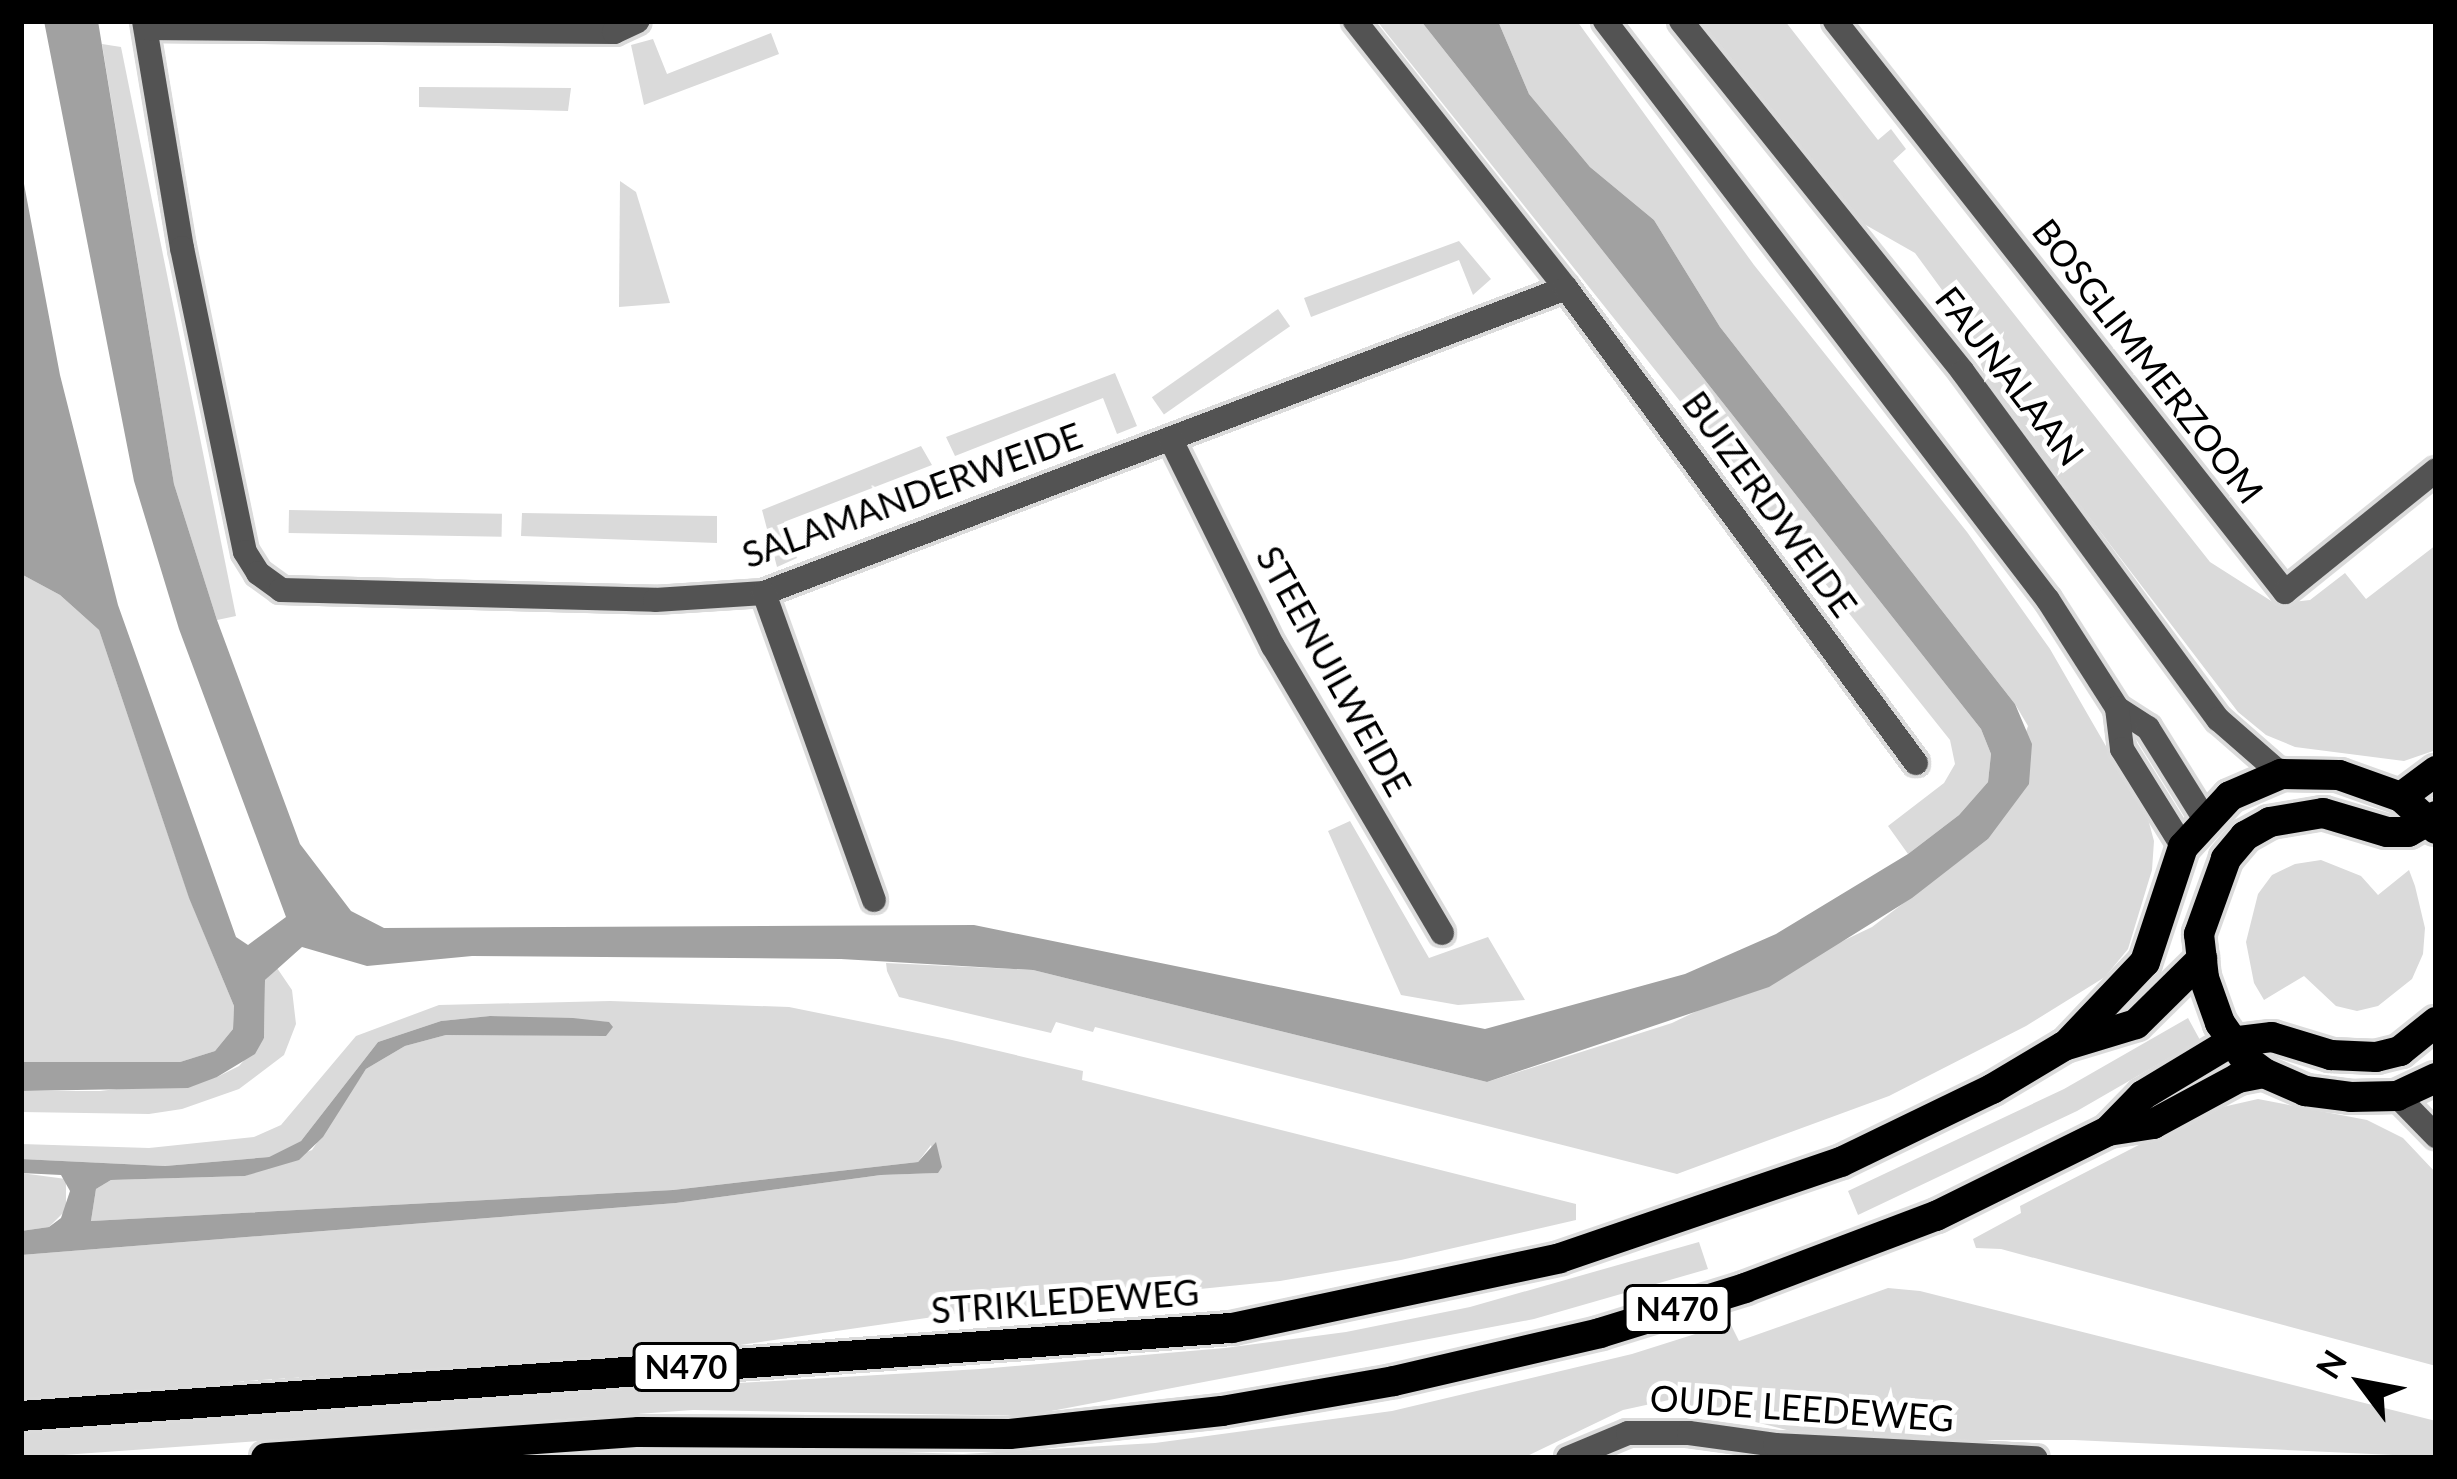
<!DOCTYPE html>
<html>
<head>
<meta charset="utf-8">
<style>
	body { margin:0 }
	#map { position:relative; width:2457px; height:1479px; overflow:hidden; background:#fff; font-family:Lato,sans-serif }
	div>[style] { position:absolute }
	.green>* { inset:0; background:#dadada; transform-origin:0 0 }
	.water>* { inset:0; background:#a1a1a1 }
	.roads { filter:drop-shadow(3px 0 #dbdbdb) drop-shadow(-3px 0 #dbdbdb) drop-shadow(0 3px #dbdbdb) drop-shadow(0 -3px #dbdbdb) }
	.minor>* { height:24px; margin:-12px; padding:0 12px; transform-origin:12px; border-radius:12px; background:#535353 }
	.tertiary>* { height:24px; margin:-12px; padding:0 12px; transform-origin:12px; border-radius:12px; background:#535353 }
	.primary>* { height:30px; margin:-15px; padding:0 15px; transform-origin:15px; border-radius:15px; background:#000 }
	span { translate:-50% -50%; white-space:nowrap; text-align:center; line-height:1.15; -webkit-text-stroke:10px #fff; paint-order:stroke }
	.shield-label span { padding:3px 9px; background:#fff; border:3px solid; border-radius:9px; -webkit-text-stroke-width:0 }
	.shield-label { font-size:33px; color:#000; font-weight:700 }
	.street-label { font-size:36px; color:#000 }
	.frame { position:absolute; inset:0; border:24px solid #000; pointer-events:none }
	.north { position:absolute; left:2301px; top:1323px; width:120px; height:120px; -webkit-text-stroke:9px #fff; paint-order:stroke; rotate:302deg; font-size:33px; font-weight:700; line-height:48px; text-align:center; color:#000 }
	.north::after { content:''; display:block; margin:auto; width:42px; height:54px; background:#000; clip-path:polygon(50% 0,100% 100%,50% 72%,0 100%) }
</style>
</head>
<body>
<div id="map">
	<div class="green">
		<i style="clip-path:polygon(1377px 21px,1421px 21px,1981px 729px,1991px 754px,1988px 782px,1959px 815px,1908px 854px,1888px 826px,1944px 783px,1955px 764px,1950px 740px)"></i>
		<i style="clip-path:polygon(1498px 21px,1577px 21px,1754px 265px,1967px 532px,2050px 649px,2148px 819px,2154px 841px,2152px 870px,2128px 949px,2105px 977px,2026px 1026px,1889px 1096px,1677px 1174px,1095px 1027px,1093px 1032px,1056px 1022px,1051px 1033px,899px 997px,887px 971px,886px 963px,1033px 970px,1487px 1082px,1672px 1023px,1872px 927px,1988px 839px,2028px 726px,2015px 704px,1720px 327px,1654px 220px,1590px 167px,1529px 94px)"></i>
		<i style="clip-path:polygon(1701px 21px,1785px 21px,1878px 140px,1891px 129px,1906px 149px,1893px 161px,2210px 562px,2276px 604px,2310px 600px,2345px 573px,2366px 599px,2436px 545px,2436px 750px,2404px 761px,2295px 747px,2266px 735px,2238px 712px,1989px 386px,1964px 320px,1915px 253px,1864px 224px)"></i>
		<i style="clip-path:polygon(771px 33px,779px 54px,644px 105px,631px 45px,653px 39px,667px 74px)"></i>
		<i style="clip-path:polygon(102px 44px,121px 47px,236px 616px,217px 620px,174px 484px)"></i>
		<i style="clip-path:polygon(419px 87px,571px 88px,568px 111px,419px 107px)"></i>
		<i style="clip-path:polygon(620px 181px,636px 192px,670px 303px,619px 307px)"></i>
		<i style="clip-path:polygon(1459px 241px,1491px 279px,1473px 295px,1459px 260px,1311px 317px,1304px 298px)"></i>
		<i style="left:1278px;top:309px;width:21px;height:154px;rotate:55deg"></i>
		<i style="clip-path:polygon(1115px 373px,1137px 426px,1117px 434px,1103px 398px,955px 456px,946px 437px)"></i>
		<i style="clip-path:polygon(921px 446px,932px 465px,784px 522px,797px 558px,777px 567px,762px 510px)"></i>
		<i style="left:289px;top:510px;width:213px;height:23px;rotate:1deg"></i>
		<i style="clip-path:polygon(522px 513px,717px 516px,717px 543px,521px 536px)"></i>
		<i style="clip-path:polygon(21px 574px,60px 595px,99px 630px,189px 897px,234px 1006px,233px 1029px,215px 1051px,180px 1062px,21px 1062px)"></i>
		<i style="clip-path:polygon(1350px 821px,1429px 958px,1488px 937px,1525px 1000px,1458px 1005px,1401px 995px,1328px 831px)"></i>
		<i style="clip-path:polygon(2321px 860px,2361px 876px,2378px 895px,2409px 870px,2415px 886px,2425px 928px,2423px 954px,2412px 979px,2378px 1006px,2357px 1011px,2336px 1006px,2304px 976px,2264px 1000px,2254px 983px,2246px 942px,2258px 894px,2272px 875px,2295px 864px)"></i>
		<i style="clip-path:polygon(277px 968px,292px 990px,296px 1024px,284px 1055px,239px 1089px,182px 1109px,149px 1114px,21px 1112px,21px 1091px,100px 1091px,217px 1077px,239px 1066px,264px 1038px,265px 980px)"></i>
		<i style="clip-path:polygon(610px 1001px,789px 1007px,952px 1040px,1083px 1071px,1082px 1080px,1576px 1204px,1576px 1220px,1401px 1260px,1280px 1281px,961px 1313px,692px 1352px,248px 1381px,21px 1403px,21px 1255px,676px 1203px,881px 1175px,937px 1173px,931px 1145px,918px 1162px,673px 1190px,91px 1221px,96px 1189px,111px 1180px,245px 1176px,312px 1150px,366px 1069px,405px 1046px,446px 1035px,606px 1036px,608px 1022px,490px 1016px,441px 1021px,378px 1042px,301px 1141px,269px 1157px,165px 1166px,21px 1159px,21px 1144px,149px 1148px,254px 1137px,281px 1125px,356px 1036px,439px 1005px)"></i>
		<i style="clip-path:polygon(2188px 1018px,2200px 1040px,2077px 1111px,1858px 1215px,1848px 1191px,2064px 1089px)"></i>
		<i style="clip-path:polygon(2258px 1099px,2367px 1120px,2403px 1138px,2436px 1173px,2436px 1366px,2001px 1249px,1976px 1248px,1973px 1239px,2021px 1213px,2020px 1206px,2205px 1111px)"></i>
		<i style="clip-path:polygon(21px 1173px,66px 1179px,66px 1210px,49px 1227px,21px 1231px)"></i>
		<i style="clip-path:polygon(1699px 1242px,1708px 1269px,1534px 1319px,1025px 1416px,693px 1410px,21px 1458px,21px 1433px,326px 1407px,980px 1369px,1225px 1348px,1346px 1332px,1470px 1307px)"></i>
		<i style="clip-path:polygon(1888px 1288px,1920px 1291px,2436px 1421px,2436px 1457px,2074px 1440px,1826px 1440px,1669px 1400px,1623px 1410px,1523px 1458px,508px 1458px,699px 1445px,963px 1454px,1155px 1443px,1392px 1411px,1632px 1354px,1730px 1323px,1739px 1341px)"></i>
	</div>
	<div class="water">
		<i style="clip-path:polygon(44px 21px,98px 21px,174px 484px,217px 620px,300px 844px,351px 911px,384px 928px,974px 925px,1485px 1029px,1685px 974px,1776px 934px,1908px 854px,1959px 815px,1988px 782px,1991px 754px,1981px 729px,1421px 21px,1498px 21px,1529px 94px,1590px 167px,1654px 220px,1720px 327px,2015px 704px,2032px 744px,2029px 784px,1988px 839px,1912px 898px,1769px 987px,1487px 1082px,1033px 970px,841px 959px,472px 956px,367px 966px,302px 947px,265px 980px,264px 1038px,255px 1054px,217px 1077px,188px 1088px,21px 1091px,21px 1062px,180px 1062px,215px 1051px,233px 1029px,234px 1006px,189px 898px,99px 630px,60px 595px,21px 574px,21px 168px,60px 375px,118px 605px,236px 937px,248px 945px,286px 917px,179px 629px,134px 481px)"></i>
		<i style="clip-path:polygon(490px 1016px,573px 1018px,609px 1022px,613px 1027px,606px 1036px,446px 1035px,405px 1046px,366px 1069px,323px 1137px,299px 1160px,245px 1176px,111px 1180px,96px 1189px,91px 1221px,673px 1190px,918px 1162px,936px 1142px,942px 1167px,938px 1173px,881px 1175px,676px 1203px,21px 1255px,21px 1231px,49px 1227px,61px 1218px,70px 1191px,61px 1175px,21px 1173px,21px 1159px,165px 1166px,269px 1157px,301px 1141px,378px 1042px,441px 1021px)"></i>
	</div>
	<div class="roads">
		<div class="minor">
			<i style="left:144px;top:21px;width:230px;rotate:80.5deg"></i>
			<i style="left:182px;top:248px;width:310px;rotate:78.3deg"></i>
			<i style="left:245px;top:552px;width:25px;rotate:58deg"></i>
			<i style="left:258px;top:573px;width:29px;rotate:36deg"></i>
			<i style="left:281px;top:590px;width:374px;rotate:1.5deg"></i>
			<i style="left:655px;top:600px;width:109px;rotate:-3.7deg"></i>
			<i style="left:764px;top:593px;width:858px;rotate:-20.82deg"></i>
			<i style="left:1355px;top:21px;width:340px;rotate:51.7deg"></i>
			<i style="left:1566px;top:288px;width:590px;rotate:53.62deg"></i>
			<i style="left:1835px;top:21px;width:727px;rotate:51.76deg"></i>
			<i style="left:2285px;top:592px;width:194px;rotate:-38.9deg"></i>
			<i style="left:146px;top:28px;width:468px;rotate:0.5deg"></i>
			<i style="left:614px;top:32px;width:26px;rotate:-25deg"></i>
			<i style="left:1171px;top:440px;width:230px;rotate:63.7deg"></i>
			<i style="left:1273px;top:646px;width:333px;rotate:59.5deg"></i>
			<i style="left:764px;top:593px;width:326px;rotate:70.3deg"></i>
			<i style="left:1568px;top:1458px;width:65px;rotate:-22.6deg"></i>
			<i style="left:1628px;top:1433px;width:61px"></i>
			<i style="left:1689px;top:1433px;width:87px;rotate:7.9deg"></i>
			<i style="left:1775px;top:1445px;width:261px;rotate:2.9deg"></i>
		</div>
		<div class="tertiary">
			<i style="left:1605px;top:21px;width:729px;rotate:52.58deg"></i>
			<i style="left:2048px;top:600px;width:128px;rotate:57.4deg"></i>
			<i style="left:2117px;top:708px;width:37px;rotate:33deg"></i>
			<i style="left:2148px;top:728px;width:106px;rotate:58.1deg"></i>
			<i style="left:1681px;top:21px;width:450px;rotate:51.2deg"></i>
			<i style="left:1963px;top:372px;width:431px;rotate:53.7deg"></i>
			<i style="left:2218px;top:719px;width:84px;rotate:41.1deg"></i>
			<i style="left:2117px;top:708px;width:41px;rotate:83deg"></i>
			<i style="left:2122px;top:749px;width:115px;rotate:58.1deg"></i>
			<i style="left:2397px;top:1096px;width:56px;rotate:45.7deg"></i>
		</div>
		<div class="primary">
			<i style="left:2401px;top:797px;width:44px;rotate:-36.6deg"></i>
			<i style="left:2436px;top:816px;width:32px;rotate:150deg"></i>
			<i style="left:2408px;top:832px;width:21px;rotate:180deg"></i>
			<i style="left:2387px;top:832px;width:67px;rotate:-163.5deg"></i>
			<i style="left:2323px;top:813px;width:54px;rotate:170.4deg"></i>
			<i style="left:2270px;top:822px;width:29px;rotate:151deg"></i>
			<i style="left:2245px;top:836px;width:30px;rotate:130deg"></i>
			<i style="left:2226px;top:859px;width:80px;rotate:109.8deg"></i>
			<i style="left:2199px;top:934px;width:44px;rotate:83.5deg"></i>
			<i style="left:2204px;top:978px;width:48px;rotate:70.4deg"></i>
			<i style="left:2220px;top:1023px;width:44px;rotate:55.2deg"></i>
			<i style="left:2245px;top:1059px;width:24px;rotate:36deg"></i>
			<i style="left:2264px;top:1073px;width:45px;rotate:23.7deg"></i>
			<i style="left:2305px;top:1091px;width:46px;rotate:7.4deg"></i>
			<i style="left:2351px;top:1097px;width:46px;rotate:-1.2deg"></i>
			<i style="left:2397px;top:1096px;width:43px;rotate:-24.8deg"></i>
			<i style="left:2069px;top:1042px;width:110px;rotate:-46.5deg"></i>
			<i style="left:2145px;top:962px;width:121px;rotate:-71.7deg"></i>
			<i style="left:2183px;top:847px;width:69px;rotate:-47.3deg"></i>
			<i style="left:2230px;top:796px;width:56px;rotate:-23.3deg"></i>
			<i style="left:2281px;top:774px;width:58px;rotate:1deg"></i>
			<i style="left:2339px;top:775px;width:66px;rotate:19.5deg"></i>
			<i style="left:2401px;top:797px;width:47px;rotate:42.4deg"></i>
			<i style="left:2108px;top:1131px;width:46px;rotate:-8.8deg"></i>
			<i style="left:2153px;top:1124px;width:97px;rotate:-28.4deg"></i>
			<i style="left:2238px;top:1078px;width:26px;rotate:-11deg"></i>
			<i style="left:21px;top:1416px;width:1214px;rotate:-4.16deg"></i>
			<i style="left:1232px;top:1328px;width:335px;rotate:-12deg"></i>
			<i style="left:1560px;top:1258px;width:297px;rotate:-18.9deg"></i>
			<i style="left:1841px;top:1162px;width:168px;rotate:-25.8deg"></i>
			<i style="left:1992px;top:1089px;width:84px;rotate:-30.8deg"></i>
			<i style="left:2064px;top:1046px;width:75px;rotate:-17deg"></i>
			<i style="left:2136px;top:1024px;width:93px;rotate:-44.6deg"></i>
			<i style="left:266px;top:1458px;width:374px;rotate:-4deg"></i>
			<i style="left:639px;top:1432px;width:371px;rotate:0.3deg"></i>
			<i style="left:1010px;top:1434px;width:213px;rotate:-6.2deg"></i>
			<i style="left:1222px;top:1411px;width:175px;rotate:-9.9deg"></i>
			<i style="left:1394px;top:1381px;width:212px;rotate:-13.1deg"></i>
			<i style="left:1600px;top:1333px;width:152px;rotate:-17.2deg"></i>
			<i style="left:1745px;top:1288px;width:204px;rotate:-20.7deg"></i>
			<i style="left:1936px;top:1216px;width:192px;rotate:-26.3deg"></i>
			<i style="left:2108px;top:1131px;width:50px;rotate:-45.8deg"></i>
			<i style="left:2143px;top:1095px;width:103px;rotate:-31.1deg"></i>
			<i style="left:2231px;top:1042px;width:41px;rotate:-7deg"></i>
			<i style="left:2272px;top:1037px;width:62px;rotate:17deg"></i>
			<i style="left:2331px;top:1055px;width:45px;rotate:2.5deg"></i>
			<i style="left:2376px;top:1057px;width:25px;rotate:-14deg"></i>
			<i style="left:2400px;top:1051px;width:46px;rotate:-38.9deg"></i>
		</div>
	</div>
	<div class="shield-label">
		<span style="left:1677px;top:1309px">N470</span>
		<span style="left:686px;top:1367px">N470</span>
	</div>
	<div class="street-label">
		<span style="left:2148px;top:361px;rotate:52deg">BOSGLIMMERZOOM</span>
		<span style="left:2010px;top:376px;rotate:52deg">FAUNALAAN</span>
		<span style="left:912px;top:495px;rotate:-20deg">SALAMANDERWEIDE</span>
		<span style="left:1770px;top:504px;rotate:54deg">BUIZERDWEIDE</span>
		<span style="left:1334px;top:671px;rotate:61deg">STEENUILWEIDE</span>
		<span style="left:1065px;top:1301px;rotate:-4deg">STRIKLEDEWEG</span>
		<span style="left:1802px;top:1408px;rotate:4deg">OUDE LEEDEWEG</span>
	</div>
	<div class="frame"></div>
	<div class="north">N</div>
</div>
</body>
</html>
